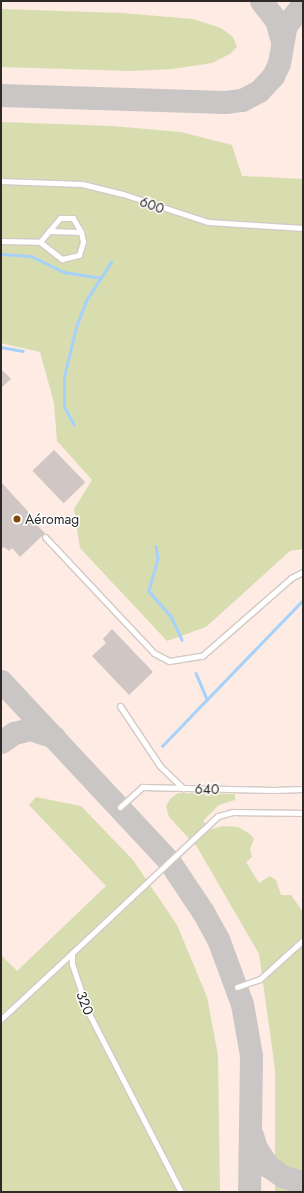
<!DOCTYPE html>
<html>
<head>
<meta charset="utf-8">
<style>
	body { margin:0 }
	#map { position:relative; width:304px; height:1193px; overflow:hidden; background:#fefaf9; font-family:Jost,sans-serif }
	div>[style] { position:absolute }
	.built>* { inset:0; background:#fdebe4; transform-origin:0 0 }
	.green>* { inset:0; background:#d8ddaf }
	.stream>* { height:2.5px; margin:-1.25px; padding:0 1.25px; transform-origin:1.25px; border-radius:1.25px; background:#a5d1fb }
	.taxiway>* { height:23px; margin:-11.5px; padding:0 11.5px; transform-origin:11.5px; border-radius:11.5px; background:#cac6c5 }
	.building>* { inset:0; background:#d0c6c3; transform-origin:0 0 }
	.roads { filter:drop-shadow(1px 0 #d3c9c6) drop-shadow(-1px 0 #d3c9c6) drop-shadow(0 1px #d3c9c6) drop-shadow(0 -1px #d3c9c6) }
	.lane>* { height:5px; margin:-2.5px; padding:0 2.5px; transform-origin:2.5px; border-radius:2.5px; background:#fff }
	.dots>* { width:11px; height:11px; translate:-50% -50%; box-sizing:border-box; border:2px solid #fff; border-radius:50% }
	span { translate:-50% -50%; white-space:nowrap; text-align:center; line-height:1.15; -webkit-text-stroke:3px #fff; paint-order:stroke }
	.street-label { font-size:14px; color:#2c2927 }
	.poi-label { font-size:14px; color:#2c2927 }
	.left { translate:0 -50%; text-align:left }
	.frame { position:absolute; inset:0; border:2px solid #2c2927; pointer-events:none }
</style>
</head>
<body>
<div id="map">
	<div class="built">
		<i style="left:1px;top:1px;width:302px;height:1191px"></i>
	</div>
	<div class="green">
		<i style="clip-path:polygon(1px 9px,122px 13px,193px 19px,221px 28px,233px 37px,237px 47px,230px 54px,212px 63px,172px 69px,132px 71px,1px 67px)"></i>
		<i style="clip-path:polygon(1px 122px,112px 126px,181px 132px,232px 145px,242px 176px,303px 179px,303px 549px,290px 551px,206px 627px,167px 641px,80px 548px,74px 509px,92px 480px,57px 441px,54px 403px,40px 352px,1px 343px)"></i>
		<i style="clip-path:polygon(178px 793px,235px 794px,235px 800px,219px 805px,203px 821px,212px 829px,223px 826px,238px 827px,250px 834px,254px 839px,250px 849px,252px 857px,246px 862px,259px 883px,270px 876px,276px 880px,281px 895px,291px 895px,303px 912px,303px 1192px,275px 1192px,275px 1069px,259px 954px,197px 847px,169px 817px,166px 806px,170px 799px)"></i>
		<i style="clip-path:polygon(36px 797px,81px 806px,133px 860px,177px 925px,207px 997px,218px 1055px,220px 1192px,1px 1192px,1px 955px,17px 971px,106px 886px,29px 805px)"></i>
	</div>
	<div class="stream">
		<i style="left:1px;top:254px;width:30px;rotate:4deg"></i>
		<i style="left:31px;top:256px;width:37px;rotate:26deg"></i>
		<i style="left:64px;top:272px;width:37px;rotate:9deg"></i>
		<i style="left:1px;top:347px;width:22px;rotate:10deg"></i>
		<i style="left:74px;top:425px;width:21px;rotate:-119deg"></i>
		<i style="left:64px;top:407px;width:30px;rotate:-90deg"></i>
		<i style="left:64px;top:377px;width:51px;rotate:-76.5deg"></i>
		<i style="left:76px;top:327px;width:30px;rotate:-69deg"></i>
		<i style="left:87px;top:299px;width:44px;rotate:-57deg"></i>
		<i style="left:156px;top:546px;width:13px;rotate:81deg"></i>
		<i style="left:158px;top:559px;width:33px;rotate:106deg"></i>
		<i style="left:149px;top:591px;width:33px;rotate:49deg"></i>
		<i style="left:171px;top:616px;width:26px;rotate:65deg"></i>
		<i style="left:196px;top:673px;width:28px;rotate:67deg"></i>
		<i style="left:162px;top:746px;width:203px;rotate:-46deg"></i>
	</div>
	<div class="taxiway">
		<i style="left:261px;top:1px;width:24px;rotate:52deg"></i>
		<i style="left:276px;top:20px;width:22px;rotate:74deg"></i>
		<i style="left:1px;top:95px;width:224px;rotate:1.8deg"></i>
		<i style="left:225px;top:102px;width:17px;rotate:-7deg"></i>
		<i style="left:242px;top:100px;width:19px;rotate:-28deg"></i>
		<i style="left:259px;top:91px;width:21px;rotate:-47deg"></i>
		<i style="left:273px;top:76px;width:14px;rotate:-65deg"></i>
		<i style="left:279px;top:63px;width:39px;rotate:-80deg"></i>
		<i style="left:286px;top:25px;width:27px;rotate:-51deg"></i>
		<i style="left:1px;top:681px;width:246px;rotate:47deg"></i>
		<i style="left:169px;top:861px;width:61px;rotate:56.3deg"></i>
		<i style="left:203px;top:912px;width:31px;rotate:61deg"></i>
		<i style="left:218px;top:939px;width:69px;rotate:69.7deg"></i>
		<i style="left:242px;top:1004px;width:52px;rotate:80deg"></i>
		<i style="left:251px;top:1055px;width:137px;rotate:90.8deg"></i>
		<i style="left:1px;top:742px;width:16px;rotate:-35deg"></i>
		<i style="left:14px;top:733px;width:16px;rotate:-14deg"></i>
		<i style="left:30px;top:729px;width:25px;rotate:18deg"></i>
		<i style="left:252px;top:1135px;width:14px;rotate:73deg"></i>
		<i style="left:256px;top:1148px;width:22px;rotate:56deg"></i>
		<i style="left:268px;top:1166px;width:19px;rotate:35deg"></i>
		<i style="left:284px;top:1177px;width:20px;rotate:15deg"></i>
	</div>
	<div class="building">
		<i style="clip-path:polygon(1px 369px,11px 379px,1px 388px)"></i>
		<i style="left:54px;top:450px;width:45px;height:30px;rotate:46deg"></i>
		<i style="clip-path:polygon(1px 482px,34px 518px,32px 520px,45px 533px,20px 557px,12px 548px,9px 551px,4px 547px,1px 549px)"></i>
		<i style="clip-path:polygon(112px 629px,153px 672px,129px 695px,92px 656px,106px 643px,103px 639px)"></i>
	</div>
	<div class="roads">
		<div class="lane">
			<i style="left:1px;top:181px;width:81px;rotate:2.1deg"></i>
			<i style="left:82px;top:184px;width:42px;rotate:13.7deg"></i>
			<i style="left:123px;top:194px;width:89px;rotate:18.2deg"></i>
			<i style="left:208px;top:222px;width:95px;rotate:3.6deg"></i>
			<i style="left:49px;top:231px;width:32px;rotate:2deg"></i>
			<i style="left:1px;top:241px;width:39px;rotate:1deg"></i>
			<i style="left:40px;top:242px;width:28px;rotate:38deg"></i>
			<i style="left:62px;top:259px;width:17px;rotate:-13deg"></i>
			<i style="left:79px;top:255px;width:14px;rotate:-73deg"></i>
			<i style="left:83px;top:242px;width:10px;rotate:-101deg"></i>
			<i style="left:81px;top:232px;width:16px;rotate:-120deg"></i>
			<i style="left:73px;top:218px;width:13px;rotate:180deg"></i>
			<i style="left:60px;top:218px;width:31px;rotate:130deg"></i>
			<i style="left:45px;top:537px;width:159px;rotate:46.8deg"></i>
			<i style="left:154px;top:653px;width:17px;rotate:28deg"></i>
			<i style="left:169px;top:661px;width:33px;rotate:-9deg"></i>
			<i style="left:202px;top:656px;width:118px;rotate:-41.2deg"></i>
			<i style="left:291px;top:578px;width:13px;rotate:-27deg"></i>
			<i style="left:120px;top:706px;width:72px;rotate:56.3deg"></i>
			<i style="left:160px;top:766px;width:32px;rotate:44deg"></i>
			<i style="left:120px;top:807px;width:30px;rotate:-42deg"></i>
			<i style="left:142px;top:787px;width:132px;rotate:1.3deg"></i>
			<i style="left:274px;top:790px;width:29px;rotate:-2deg"></i>
			<i style="left:237px;top:987px;width:24px;rotate:-19deg"></i>
			<i style="left:260px;top:979px;width:58px;rotate:-42.2deg"></i>
			<i style="left:1px;top:1019px;width:97px;rotate:-42.9deg"></i>
			<i style="left:181px;top:1192px;width:203px;rotate:-117.3deg"></i>
			<i style="left:88px;top:1012px;width:51px;rotate:-108.4deg"></i>
			<i style="left:72px;top:964px;width:11px;rotate:-90deg"></i>
			<i style="left:72px;top:953px;width:200px;rotate:-43.2deg"></i>
			<i style="left:218px;top:816px;width:16px;rotate:-15deg"></i>
			<i style="left:233px;top:812px;width:70px;rotate:0.8deg"></i>
		</div>
	</div>
	<div class="dots">
		<i style="left:17px;top:519px;background:#844509"></i>
	</div>
	<div class="street-label">
		<span style="left:152px;top:205px;rotate:20deg">600</span>
		<span style="left:207px;top:789px;rotate:1deg">640</span>
		<span style="left:85px;top:1003px;rotate:68deg">320</span>
	</div>
	<div class="poi-label">
		<span class="left" style="left:25px;top:519px">Aéromag</span>
	</div>
	<div class="frame"></div>
</div>
</body>
</html>
